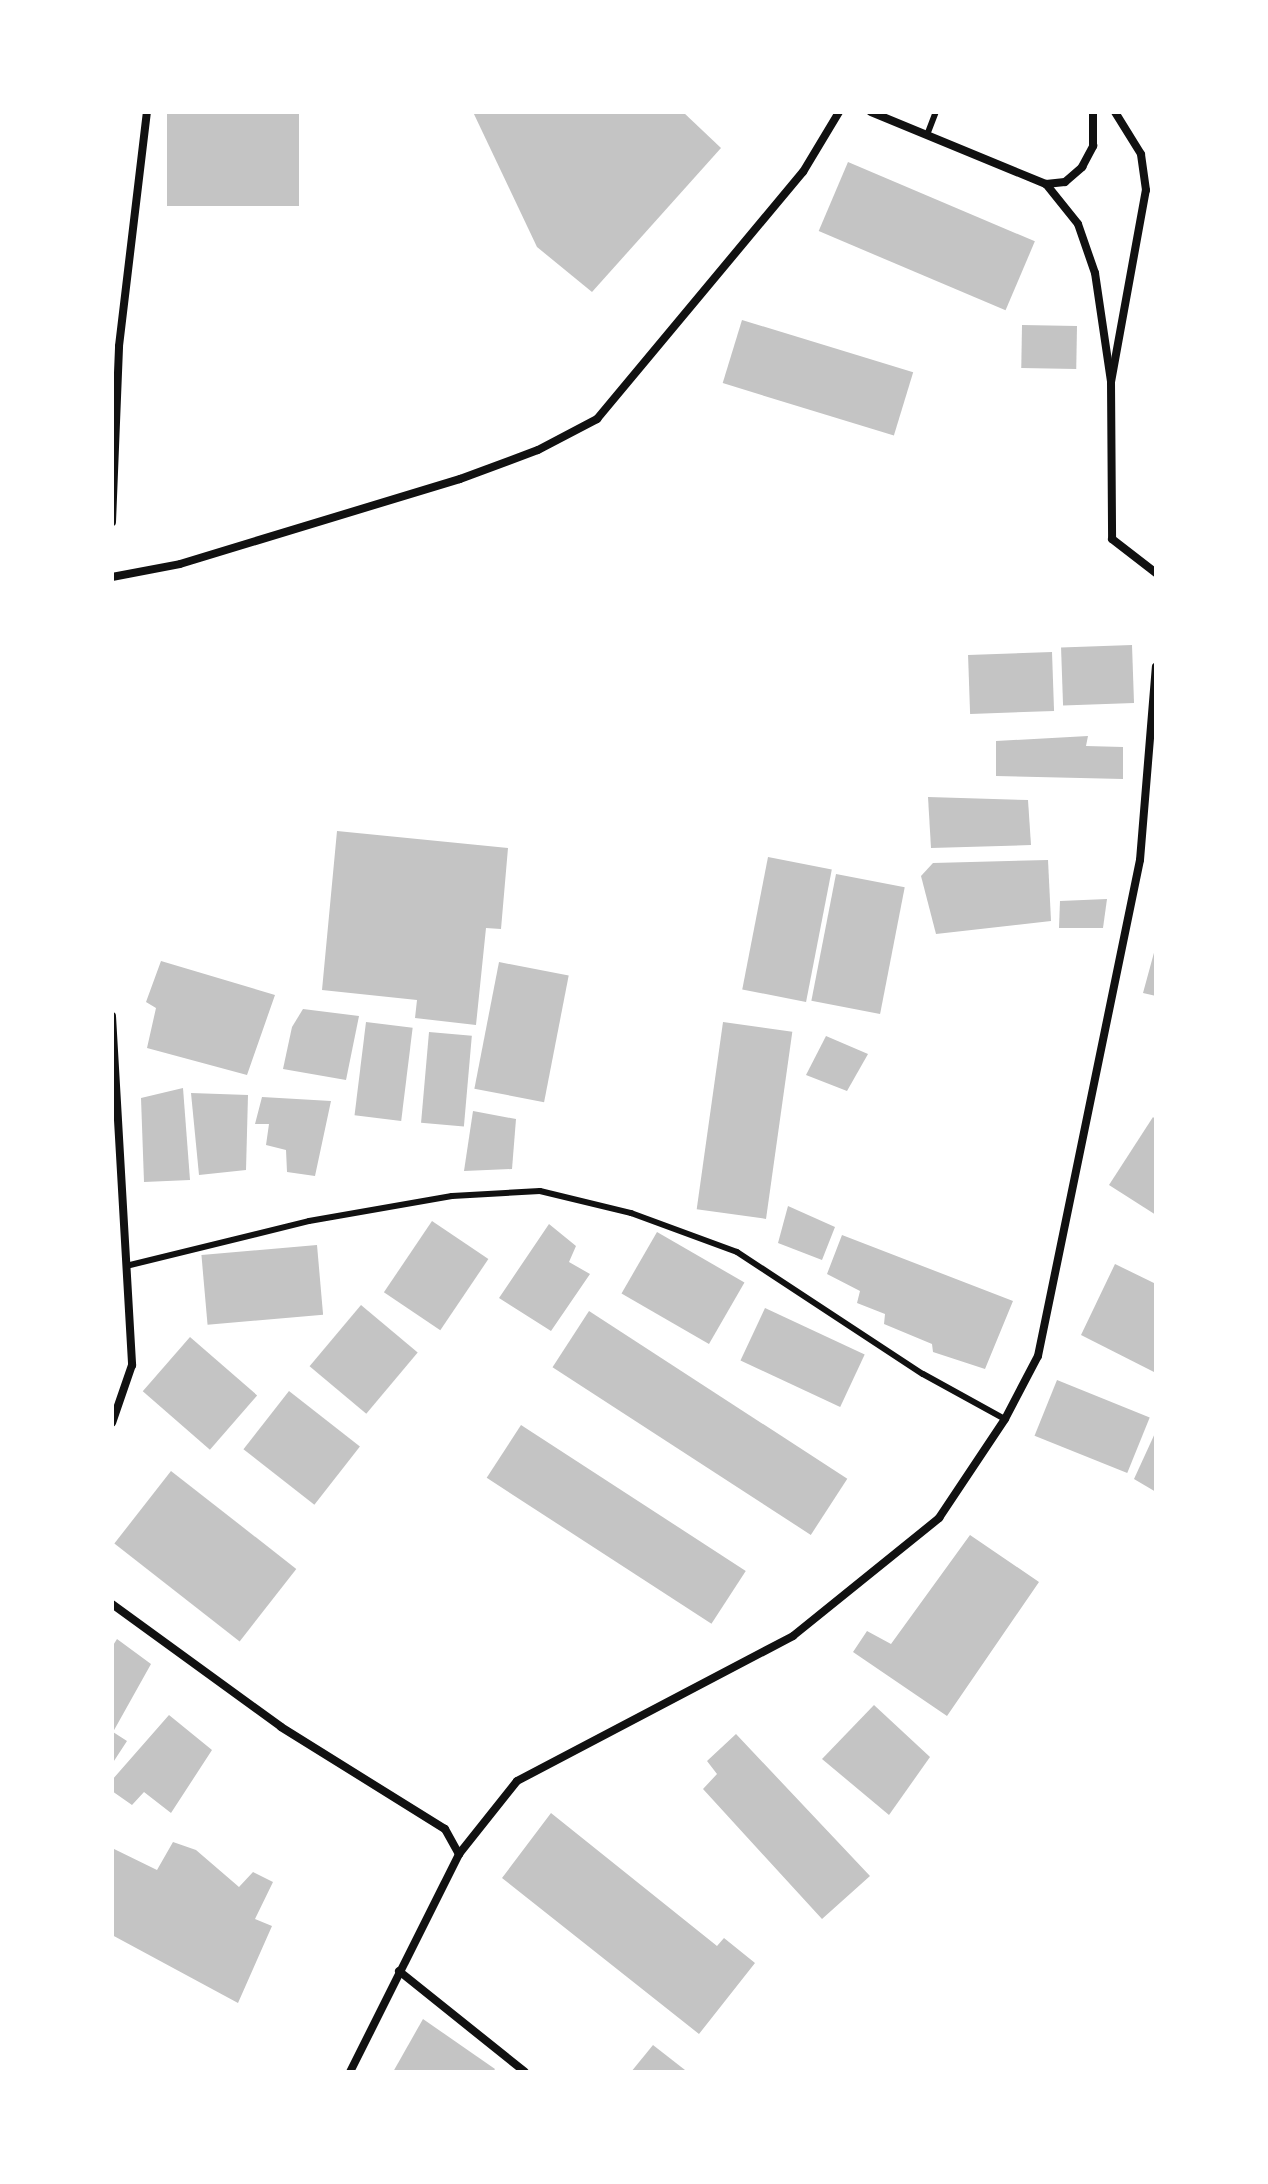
<!DOCTYPE html>
<html>
<head>
<meta charset="utf-8">
<style>
	body { margin:0 }
	#map { position:relative; width:1268px; height:2184px; overflow:hidden; background:#fff; font-family:"PT Serif",serif }
	div>[style] { position:absolute }
	.building>* { inset:0; background:#c4c4c4; transform-origin:0 0 }
	.service>* { height:6px; margin:-3px; padding:0 3px; transform-origin:3px; border-radius:3px; background:#111 }
	.minor>* { height:8px; margin:-4px; padding:0 4px; transform-origin:4px; border-radius:4px; background:#111 }
	span { translate:-50% -50%; white-space:nowrap; text-align:center; line-height:1.15; -webkit-text-stroke:7px #fff; paint-order:stroke }
	.frame { position:absolute; inset:0; border:114px solid #fff; pointer-events:none }
</style>
</head>
<body>
<div id="map">
	<div class="building">
		<i style="left:167px;top:112px;width:132px;height:94px"></i>
		<i style="clip-path:polygon(473px 112px,683px 112px,721px 148px,592px 292px,537px 247px)"></i>
		<i style="left:848px;top:162px;width:203px;height:75px;rotate:23deg"></i>
		<i style="left:742px;top:320px;width:179px;height:66px;rotate:17deg"></i>
		<i style="left:1077px;top:326px;width:43px;height:55px;rotate:91deg"></i>
		<i style="left:1132px;top:645px;width:58px;height:71px;rotate:88deg"></i>
		<i style="left:1052px;top:652px;width:59px;height:84px;rotate:88deg"></i>
		<i style="clip-path:polygon(1088px 736px,1086px 746px,1123px 747px,1123px 779px,996px 776px,996px 741px)"></i>
		<i style="clip-path:polygon(928px 797px,1028px 800px,1031px 845px,931px 848px)"></i>
		<i style="clip-path:polygon(337px 831px,508px 848px,501px 929px,486px 928px,476px 1025px,415px 1018px,417px 1000px,322px 990px)"></i>
		<i style="left:768px;top:857px;width:65px;height:135px;rotate:11deg"></i>
		<i style="clip-path:polygon(1048px 860px,1051px 921px,936px 934px,921px 876px,933px 863px)"></i>
		<i style="left:836px;top:874px;width:70px;height:129px;rotate:11deg"></i>
		<i style="clip-path:polygon(1107px 899px,1103px 928px,1059px 928px,1060px 901px)"></i>
		<i style="clip-path:polygon(1155px 949px,1156px 949px,1156px 996px,1143px 993px)"></i>
		<i style="clip-path:polygon(161px 961px,275px 995px,247px 1075px,147px 1048px,156px 1008px,146px 1002px)"></i>
		<i style="left:499px;top:962px;width:71px;height:129px;rotate:11deg"></i>
		<i style="clip-path:polygon(303px 1009px,359px 1016px,346px 1080px,283px 1069px,292px 1027px)"></i>
		<i style="left:366px;top:1022px;width:47px;height:94px;rotate:7deg"></i>
		<i style="left:723px;top:1022px;width:70px;height:189px;rotate:8deg"></i>
		<i style="left:429px;top:1032px;width:43px;height:91px;rotate:5deg"></i>
		<i style="clip-path:polygon(826px 1036px,868px 1054px,847px 1091px,806px 1075px)"></i>
		<i style="clip-path:polygon(183px 1088px,190px 1180px,144px 1182px,141px 1098px)"></i>
		<i style="clip-path:polygon(191px 1093px,248px 1095px,246px 1170px,199px 1175px)"></i>
		<i style="clip-path:polygon(262px 1097px,331px 1101px,315px 1176px,287px 1172px,286px 1150px,266px 1145px,269px 1124px,255px 1124px)"></i>
		<i style="clip-path:polygon(473px 1111px,516px 1119px,512px 1169px,464px 1171px)"></i>
		<i style="clip-path:polygon(1153px 1117px,1156px 1120px,1156px 1215px,1109px 1185px)"></i>
		<i style="clip-path:polygon(788px 1206px,835px 1227px,822px 1260px,778px 1243px)"></i>
		<i style="left:432px;top:1221px;width:68px;height:86px;rotate:34deg"></i>
		<i style="clip-path:polygon(549px 1224px,576px 1246px,569px 1262px,590px 1274px,551px 1331px,499px 1298px)"></i>
		<i style="left:657px;top:1232px;width:101px;height:71px;rotate:30deg"></i>
		<i style="clip-path:polygon(842px 1235px,1013px 1301px,985px 1369px,933px 1352px,932px 1344px,884px 1324px,885px 1314px,857px 1303px,860px 1291px,827px 1274px)"></i>
		<i style="left:317px;top:1245px;width:70px;height:116px;rotate:85deg"></i>
		<i style="clip-path:polygon(1115px 1264px,1156px 1284px,1156px 1373px,1081px 1335px)"></i>
		<i style="left:361px;top:1305px;width:74px;height:80px;rotate:40deg"></i>
		<i style="left:765px;top:1308px;width:110px;height:58px;rotate:25deg"></i>
		<i style="left:589px;top:1311px;width:308px;height:67px;rotate:33deg"></i>
		<i style="left:190px;top:1337px;width:89px;height:72px;rotate:41deg"></i>
		<i style="left:1057px;top:1380px;width:100px;height:60px;rotate:22deg"></i>
		<i style="left:289px;top:1391px;width:90px;height:74px;rotate:38deg"></i>
		<i style="left:521px;top:1425px;width:268px;height:63px;rotate:33deg"></i>
		<i style="clip-path:polygon(1156px 1431px,1156px 1492px,1134px 1479px)"></i>
		<i style="left:171px;top:1471px;width:159px;height:92px;rotate:38deg"></i>
		<i style="clip-path:polygon(970px 1535px,1039px 1582px,947px 1716px,853px 1652px,867px 1631px,891px 1644px)"></i>
		<i style="clip-path:polygon(117px 1639px,151px 1664px,113px 1732px,127px 1741px,112px 1764px,112px 1647px)"></i>
		<i style="clip-path:polygon(874px 1705px,930px 1757px,889px 1815px,822px 1759px)"></i>
		<i style="clip-path:polygon(169px 1715px,212px 1750px,171px 1813px,144px 1792px,132px 1805px,112px 1791px,112px 1780px)"></i>
		<i style="clip-path:polygon(736px 1734px,870px 1876px,822px 1919px,703px 1789px,717px 1774px,707px 1761px)"></i>
		<i style="clip-path:polygon(551px 1813px,717px 1946px,724px 1938px,755px 1963px,699px 2034px,502px 1878px)"></i>
		<i style="clip-path:polygon(173px 1842px,196px 1850px,239px 1887px,253px 1872px,273px 1882px,255px 1919px,272px 1926px,238px 2003px,112px 1935px,112px 1848px,157px 1870px)"></i>
		<i style="clip-path:polygon(423px 2019px,495px 2069px,493px 2072px,393px 2072px)"></i>
		<i style="clip-path:polygon(653px 2045px,685px 2070px,684px 2072px,631px 2072px)"></i>
	</div>
	<div class="service">
		<i style="left:927px;top:135px;width:25px;rotate:-69deg"></i>
		<i style="left:126px;top:1266px;width:188px;rotate:-13.8deg"></i>
		<i style="left:309px;top:1221px;width:145px;rotate:-9.9deg"></i>
		<i style="left:452px;top:1196px;width:88px;rotate:-3.3deg"></i>
		<i style="left:540px;top:1191px;width:94px;rotate:13.6deg"></i>
		<i style="left:631px;top:1213px;width:113px;rotate:20.2deg"></i>
		<i style="left:737px;top:1252px;width:222px;rotate:33.3deg"></i>
		<i style="left:923px;top:1374px;width:94px;rotate:28.8deg"></i>
	</div>
	<div class="minor">
		<i style="left:871px;top:112px;width:189px;rotate:22.4deg"></i>
		<i style="left:1046px;top:184px;width:51px;rotate:51.3deg"></i>
		<i style="left:1078px;top:224px;width:52px;rotate:70.9deg"></i>
		<i style="left:1095px;top:273px;width:110px;rotate:81.6deg"></i>
		<i style="left:1111px;top:382px;width:195px;rotate:-79.7deg"></i>
		<i style="left:1146px;top:190px;width:36px;rotate:-98deg"></i>
		<i style="left:1141px;top:154px;width:49px;rotate:-121.8deg"></i>
		<i style="left:1046px;top:184px;width:19px;rotate:-6deg"></i>
		<i style="left:1065px;top:182px;width:23px;rotate:-41deg"></i>
		<i style="left:1082px;top:167px;width:24px;rotate:-62deg"></i>
		<i style="left:1093px;top:146px;width:34px;rotate:-90deg"></i>
		<i style="left:1111px;top:382px;width:157px;rotate:89.6deg"></i>
		<i style="left:1112px;top:539px;width:56px;rotate:37.7deg"></i>
		<i style="left:112px;top:522px;width:176px;rotate:-87.7deg"></i>
		<i style="left:119px;top:346px;width:236px;rotate:-83.2deg"></i>
		<i style="left:112px;top:577px;width:69px;rotate:-10.8deg"></i>
		<i style="left:180px;top:564px;width:293px;rotate:-16.9deg"></i>
		<i style="left:460px;top:479px;width:83px;rotate:-20.4deg"></i>
		<i style="left:538px;top:450px;width:67px;rotate:-27.7deg"></i>
		<i style="left:597px;top:419px;width:322px;rotate:-50.2deg"></i>
		<i style="left:803px;top:172px;width:70px;rotate:-59deg"></i>
		<i style="left:112px;top:1016px;width:350px;rotate:86.7deg"></i>
		<i style="left:132px;top:1365px;width:61px;rotate:109deg"></i>
		<i style="left:112px;top:1604px;width:209px;rotate:36deg"></i>
		<i style="left:281px;top:1727px;width:193px;rotate:31.9deg"></i>
		<i style="left:445px;top:1829px;width:29px;rotate:61deg"></i>
		<i style="left:399px;top:1971px;width:161px;rotate:38.7deg"></i>
		<i style="left:350px;top:2072px;width:244px;rotate:-63.4deg"></i>
		<i style="left:459px;top:1854px;width:93px;rotate:-51.5deg"></i>
		<i style="left:517px;top:1781px;width:312px;rotate:-27.7deg"></i>
		<i style="left:793px;top:1636px;width:188px;rotate:-38.9deg"></i>
		<i style="left:939px;top:1518px;width:119px;rotate:-56.3deg"></i>
		<i style="left:1005px;top:1419px;width:71px;rotate:-62.4deg"></i>
		<i style="left:1038px;top:1356px;width:506px;rotate:-78.38deg"></i>
		<i style="left:1140px;top:860px;width:194px;rotate:-85.3deg"></i>
	</div>
	<div class="frame"></div>
</div>
</body>
</html>
